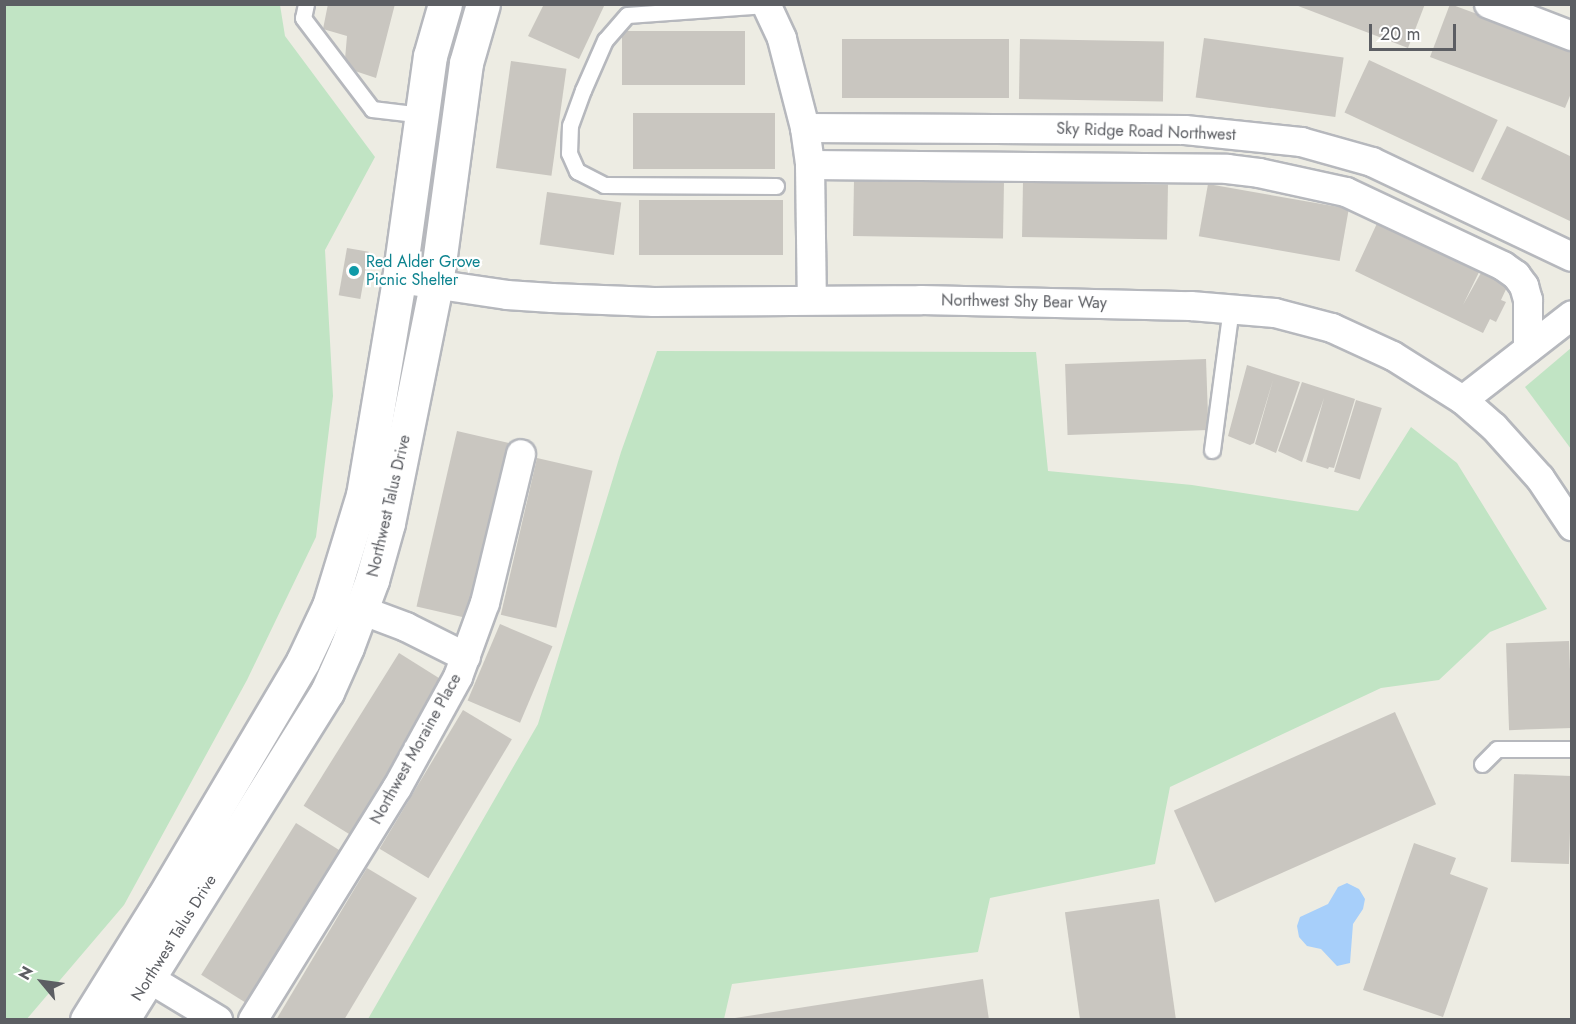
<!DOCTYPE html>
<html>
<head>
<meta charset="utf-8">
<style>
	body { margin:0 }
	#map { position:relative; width:1576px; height:1024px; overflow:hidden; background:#edece3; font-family:Jost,sans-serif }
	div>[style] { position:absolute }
	.green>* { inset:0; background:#c1e4c4 }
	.water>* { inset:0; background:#a7cffa }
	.building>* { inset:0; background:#c9c6c0; transform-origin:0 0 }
	.roads { filter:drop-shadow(2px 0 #b6b8bd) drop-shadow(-2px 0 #b6b8bd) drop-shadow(0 2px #b6b8bd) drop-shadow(0 -2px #b6b8bd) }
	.service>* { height:15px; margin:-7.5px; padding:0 7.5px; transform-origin:7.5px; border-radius:7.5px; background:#fff }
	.minor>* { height:28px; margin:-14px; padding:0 14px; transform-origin:14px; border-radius:14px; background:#fff }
	.tertiary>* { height:33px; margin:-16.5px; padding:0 16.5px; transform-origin:16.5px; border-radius:16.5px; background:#fff }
	.dots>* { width:16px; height:16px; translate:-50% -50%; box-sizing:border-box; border:3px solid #fff; border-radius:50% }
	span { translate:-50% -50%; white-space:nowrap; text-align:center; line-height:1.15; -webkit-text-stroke:4.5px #fff; paint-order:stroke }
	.street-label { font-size:16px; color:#5c5e63 }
	.culture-label { font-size:16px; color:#0d838f }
	.left { translate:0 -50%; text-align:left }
	.frame { position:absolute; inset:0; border:6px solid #5c5e63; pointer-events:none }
	.north { position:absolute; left:12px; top:952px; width:60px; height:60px; -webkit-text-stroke:4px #fff; paint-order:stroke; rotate:299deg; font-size:16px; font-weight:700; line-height:24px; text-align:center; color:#5c5e63 }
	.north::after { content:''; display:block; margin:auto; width:21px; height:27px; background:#5c5e63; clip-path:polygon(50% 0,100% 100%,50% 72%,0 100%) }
	.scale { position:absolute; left:1369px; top:24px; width:87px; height:27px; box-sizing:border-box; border:3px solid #5c5e63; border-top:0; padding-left:8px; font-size:18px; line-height:21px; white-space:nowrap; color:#5c5e63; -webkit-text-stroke:4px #fff; paint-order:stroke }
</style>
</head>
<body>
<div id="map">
	<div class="green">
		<i style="clip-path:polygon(5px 4px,280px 5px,285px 36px,375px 157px,325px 250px,333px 396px,316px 537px,247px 680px,124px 905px,26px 1020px,4px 1019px)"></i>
		<i style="clip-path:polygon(1571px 348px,1571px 449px,1525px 387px)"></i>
		<i style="clip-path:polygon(657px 351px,1036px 352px,1048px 471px,1192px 485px,1358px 511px,1411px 427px,1457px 463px,1547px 609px,1490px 632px,1439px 680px,1381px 688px,1170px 787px,1155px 864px,990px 898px,978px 952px,732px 984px,724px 1019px,368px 1019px,538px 724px,621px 452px)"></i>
	</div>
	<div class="water">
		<i style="clip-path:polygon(1347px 883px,1359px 889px,1365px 899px,1363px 909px,1353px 924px,1350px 963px,1337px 966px,1321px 949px,1307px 946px,1299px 937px,1297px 926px,1300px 917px,1328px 904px,1338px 887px)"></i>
	</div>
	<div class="building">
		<i style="clip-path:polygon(328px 4px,395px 4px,376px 78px,355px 71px,345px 59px,347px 36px,323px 29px)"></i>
		<i style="clip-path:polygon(544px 4px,605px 4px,579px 59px,528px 36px)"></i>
		<i style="clip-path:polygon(1293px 4px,1425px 4px,1408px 48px)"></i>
		<i style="clip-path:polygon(1450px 4px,1572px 49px,1572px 91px,1565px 108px,1430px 57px)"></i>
		<i style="left:745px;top:31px;width:54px;height:123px;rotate:90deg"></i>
		<i style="left:1204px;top:38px;width:141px;height:60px;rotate:8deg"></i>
		<i style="left:842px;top:39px;width:167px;height:59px"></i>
		<i style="left:1020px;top:39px;width:144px;height:60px;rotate:1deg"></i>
		<i style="left:1369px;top:60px;width:142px;height:58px;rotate:25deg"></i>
		<i style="left:511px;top:61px;width:56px;height:108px;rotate:8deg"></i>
		<i style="left:633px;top:113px;width:142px;height:56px"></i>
		<i style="clip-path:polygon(1507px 126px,1572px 157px,1572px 222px,1481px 179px)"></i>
		<i style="left:854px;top:180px;width:150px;height:56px;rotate:1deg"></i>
		<i style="left:1023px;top:182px;width:145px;height:55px;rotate:1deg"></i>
		<i style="left:1208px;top:184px;width:143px;height:53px;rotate:10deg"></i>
		<i style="left:547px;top:192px;width:75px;height:53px;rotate:8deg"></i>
		<i style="left:783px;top:200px;width:55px;height:144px;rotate:90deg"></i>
		<i style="clip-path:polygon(1379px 219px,1481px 268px,1463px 305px,1482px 271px,1508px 285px,1501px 300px,1506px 302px,1496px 322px,1490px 319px,1483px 333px,1355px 271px)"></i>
		<i style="left:347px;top:248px;width:22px;height:48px;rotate:10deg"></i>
		<i style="left:1206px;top:359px;width:71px;height:141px;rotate:88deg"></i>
		<i style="clip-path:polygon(1247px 365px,1300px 382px,1276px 453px,1255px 444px,1273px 380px,1254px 443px,1250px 445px,1228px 436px)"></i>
		<i style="clip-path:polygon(1302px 382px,1355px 399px,1334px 468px,1329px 467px,1328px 469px,1306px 462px,1324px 398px,1302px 462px,1278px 451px)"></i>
		<i style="left:1356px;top:400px;width:27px;height:75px;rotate:17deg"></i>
		<i style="left:457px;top:431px;width:57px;height:180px;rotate:13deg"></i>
		<i style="left:537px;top:458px;width:57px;height:161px;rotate:13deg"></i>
		<i style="left:500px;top:624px;width:57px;height:83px;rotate:23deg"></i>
		<i style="left:1569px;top:641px;width:87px;height:63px;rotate:88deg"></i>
		<i style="left:399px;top:653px;width:55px;height:180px;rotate:32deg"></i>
		<i style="left:463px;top:710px;width:57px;height:162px;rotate:31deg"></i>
		<i style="left:1395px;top:712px;width:101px;height:242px;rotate:66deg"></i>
		<i style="left:1514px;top:774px;width:58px;height:88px;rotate:2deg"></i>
		<i style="left:296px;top:823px;width:55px;height:179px;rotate:32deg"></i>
		<i style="clip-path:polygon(1414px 843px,1456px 858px,1450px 874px,1488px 888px,1443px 1017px,1363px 990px)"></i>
		<i style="clip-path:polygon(367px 868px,417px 898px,344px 1020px,276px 1020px)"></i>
		<i style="left:1159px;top:899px;width:122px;height:95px;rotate:82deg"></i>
		<i style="clip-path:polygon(983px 979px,989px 1020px,735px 1020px,735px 1018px)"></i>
	</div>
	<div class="roads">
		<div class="service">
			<i style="left:306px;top:4px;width:14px;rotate:102deg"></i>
			<i style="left:303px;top:18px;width:114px;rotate:52.8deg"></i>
			<i style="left:372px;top:109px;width:50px;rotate:6.8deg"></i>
			<i style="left:766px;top:5px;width:139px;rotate:175.9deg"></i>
			<i style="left:627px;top:15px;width:33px;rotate:131deg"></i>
			<i style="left:605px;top:40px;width:55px;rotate:113.7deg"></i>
			<i style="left:583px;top:90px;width:37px;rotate:110deg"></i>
			<i style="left:570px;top:125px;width:28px;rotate:92deg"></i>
			<i style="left:569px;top:153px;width:20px;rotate:66deg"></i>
			<i style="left:577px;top:171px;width:30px;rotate:27deg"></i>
			<i style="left:604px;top:185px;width:172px;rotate:0.3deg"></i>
			<i style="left:1212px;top:450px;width:143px;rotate:-82.4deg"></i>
			<i style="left:1482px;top:764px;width:21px;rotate:-45deg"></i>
			<i style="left:1497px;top:749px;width:75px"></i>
		</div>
		<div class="minor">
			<i style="left:766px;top:4px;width:38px;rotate:65deg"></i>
			<i style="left:782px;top:39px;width:92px;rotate:75.5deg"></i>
			<i style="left:805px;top:128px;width:37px;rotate:82deg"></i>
			<i style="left:810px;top:165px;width:135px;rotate:89.2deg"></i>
			<i style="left:1489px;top:4px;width:89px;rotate:21.1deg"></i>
			<i style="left:805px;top:128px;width:380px;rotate:0.3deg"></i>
			<i style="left:1185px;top:130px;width:117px;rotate:5.9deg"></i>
			<i style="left:1301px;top:142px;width:74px;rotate:15.7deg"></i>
			<i style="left:1372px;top:162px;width:221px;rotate:25.4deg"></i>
			<i style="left:810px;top:165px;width:417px;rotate:0.5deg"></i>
			<i style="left:1227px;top:169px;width:32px;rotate:7deg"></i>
			<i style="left:1259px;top:173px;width:89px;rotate:12.3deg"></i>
			<i style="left:1346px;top:192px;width:174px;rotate:25.2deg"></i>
			<i style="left:1503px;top:266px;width:16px;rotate:35deg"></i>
			<i style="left:1516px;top:275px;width:14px;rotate:54deg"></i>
			<i style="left:1524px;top:286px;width:15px;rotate:74deg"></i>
			<i style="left:1528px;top:300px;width:49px;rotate:90deg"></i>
			<i style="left:399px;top:279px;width:109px;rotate:8.4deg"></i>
			<i style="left:507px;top:295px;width:45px;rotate:3.8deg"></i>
			<i style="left:552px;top:298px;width:102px;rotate:2.2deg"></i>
			<i style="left:654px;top:302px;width:267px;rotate:-0.4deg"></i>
			<i style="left:921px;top:300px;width:270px;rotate:1.3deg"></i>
			<i style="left:1191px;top:306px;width:84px;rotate:4.8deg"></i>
			<i style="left:1275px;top:313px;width:59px;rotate:14.7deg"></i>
			<i style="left:1332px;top:328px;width:67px;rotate:24.7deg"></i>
			<i style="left:1393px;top:356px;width:83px;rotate:32.2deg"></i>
			<i style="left:1463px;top:400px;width:41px;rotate:41.1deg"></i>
			<i style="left:1494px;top:427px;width:69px;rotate:48deg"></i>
			<i style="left:1540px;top:478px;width:58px;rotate:56.3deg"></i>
			<i style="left:1463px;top:400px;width:138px;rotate:-37.9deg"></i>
			<i style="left:361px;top:610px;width:48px;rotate:20.7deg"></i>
			<i style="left:406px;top:627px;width:67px;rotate:26.6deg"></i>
			<i style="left:130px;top:967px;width:103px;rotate:31.1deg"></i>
			<i style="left:253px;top:1020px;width:273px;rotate:-58.2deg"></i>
			<i style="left:397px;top:788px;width:127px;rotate:-61.2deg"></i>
			<i style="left:458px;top:677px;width:79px;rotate:-70deg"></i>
			<i style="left:485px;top:603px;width:153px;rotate:-76.4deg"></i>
		</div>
		<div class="tertiary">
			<i style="left:87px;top:1020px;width:144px;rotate:-58.1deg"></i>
			<i style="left:163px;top:898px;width:275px;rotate:-59.4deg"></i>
			<i style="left:303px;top:661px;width:61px;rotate:-64.7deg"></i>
			<i style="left:329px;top:606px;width:116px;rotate:-73deg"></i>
			<i style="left:363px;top:495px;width:219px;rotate:-80.5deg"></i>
			<i style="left:399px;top:279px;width:225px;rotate:-82.1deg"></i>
			<i style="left:430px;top:56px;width:54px;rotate:-73.9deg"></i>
			<i style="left:122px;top:1020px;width:387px;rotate:-58deg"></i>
			<i style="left:327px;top:692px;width:49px;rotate:-66deg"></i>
			<i style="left:347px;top:647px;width:72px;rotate:-69.5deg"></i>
			<i style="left:372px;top:580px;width:59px;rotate:-74.3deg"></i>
			<i style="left:388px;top:523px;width:243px;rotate:-78.6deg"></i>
			<i style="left:436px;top:285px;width:224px;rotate:-82.3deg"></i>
			<i style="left:466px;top:63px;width:61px;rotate:-73.9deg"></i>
		</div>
	</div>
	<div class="dots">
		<i style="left:354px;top:271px;background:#0f9aa8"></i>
	</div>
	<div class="street-label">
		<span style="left:1146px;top:132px;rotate:2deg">Sky Ridge Road Northwest</span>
		<span style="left:1024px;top:302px;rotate:1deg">Northwest Shy Bear Way</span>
		<span style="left:389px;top:506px;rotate:-77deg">Northwest Talus Drive</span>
		<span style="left:416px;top:749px;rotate:-61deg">Northwest Moraine Place</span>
		<span style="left:174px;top:938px;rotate:-58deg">Northwest Talus Drive</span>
	</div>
	<div class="culture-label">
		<span class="left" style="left:366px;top:271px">Red Alder Grove<br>Picnic Shelter</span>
	</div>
	<div class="frame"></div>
	<div class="north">N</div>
	<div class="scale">20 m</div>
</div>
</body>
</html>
